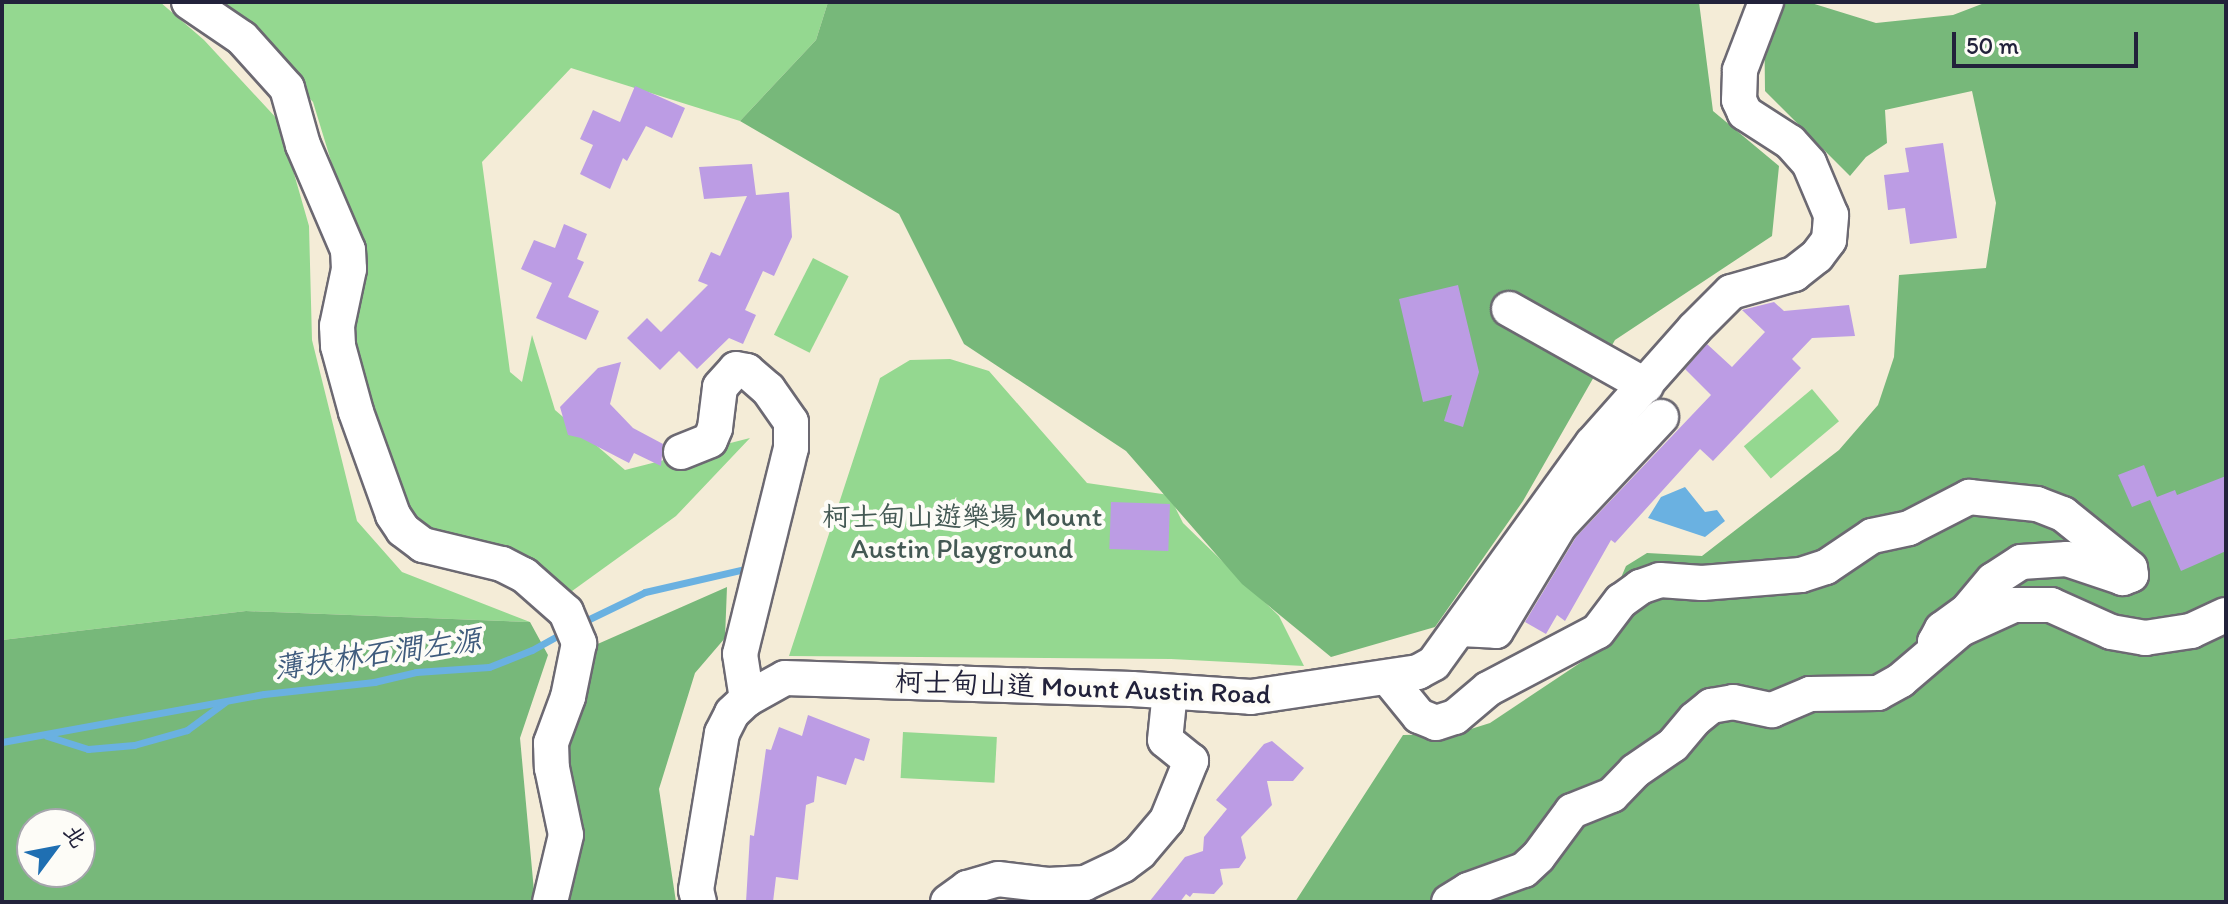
<!DOCTYPE html>
<html>
<head>
<meta charset="utf-8">
<style>
	body { margin:0 }
	#map { position:relative; width:2228px; height:904px; overflow:hidden; background:#f4ecd7; font-family:Itim,"LXGW WenKai TC",sans-serif }
	div>[style] { position:absolute }
	.green>* { inset:0; background:#94d890; transform-origin:0 0 }
	.forest>* { inset:0; background:#77b87a }
	.water>* { inset:0; background:#6ab1e1 }
	.stream>* { height:7px; margin:-3.5px; padding:0 3.5px; transform-origin:3.5px; border-radius:3.5px; background:#6ab1e1 }
	.building>* { inset:0; background:#bc9ce4; transform-origin:0 0 }
	.roads { filter:drop-shadow(2px 0 #6c6972) drop-shadow(-2px 0 #6c6972) drop-shadow(0 2px #6c6972) drop-shadow(0 -2px #6c6972) }
	.minor>* { height:34px; margin:-17px; padding:0 17px; transform-origin:17px; border-radius:17px; background:#fff }
	span { translate:-50% -50%; white-space:nowrap; text-align:center; line-height:1.15; -webkit-text-stroke:8px #fdfcf7; paint-order:stroke }
	.park-label { font-size:28px; color:#445954 }
	.street-label { font-size:28px; color:#22223b }
	.water-label { font-size:30px; color:#3f5b7d; font-style:italic }
	.frame { position:absolute; inset:0; border:4px solid #22223b; pointer-events:none }
	.north { position:absolute; left:16px; top:808px; width:80px; height:80px; box-sizing:border-box; background:#fdfcf7; border:2px solid #a5a5ac; border-radius:50%; rotate:58deg; font-size:22px; font-weight:700; line-height:32px; text-align:center; color:#22223b }
	.north::after { content:''; display:block; margin:auto; width:28px; height:36px; background:#1f6fb2; clip-path:polygon(50% 0,100% 100%,50% 72%,0 100%) }
	.scale { position:absolute; left:1952px; top:32px; width:186px; height:36px; box-sizing:border-box; border:4px solid #22223b; border-top:0; padding-left:10px; font-size:24px; line-height:28px; white-space:nowrap; color:#22223b; -webkit-text-stroke:6px #fdfcf7; paint-order:stroke }
</style>
</head>
<body>
<div id="map">
	<div class="green">
		<i style="clip-path:polygon(2px 2px,160px 2px,204px 40px,279px 121px,309px 226px,312px 340px,357px 521px,402px 572px,530px 622px,246px 611px,2px 640px)"></i>
		<i style="clip-path:polygon(220px 2px,828px 2px,816px 40px,740px 121px,571px 68px,482px 162px,510px 372px,522px 382px,532px 335px,555px 410px,625px 470px,750px 438px,676px 516px,561px 599px,424px 538px,393px 503px,350px 335px,349px 220px,313px 102px)"></i>
		<i style="left:813px;top:258px;width:40px;height:86px;rotate:27deg"></i>
		<i style="clip-path:polygon(950px 359px,989px 371px,1087px 483px,1169px 495px,1183px 523px,1279px 616px,1304px 666px,1171px 659px,789px 656px,880px 378px,910px 360px)"></i>
		<i style="left:1812px;top:389px;width:42px;height:89px;rotate:50deg"></i>
		<i style="left:903px;top:732px;width:94px;height:46px;rotate:3deg"></i>
	</div>
	<div class="forest">
		<i style="clip-path:polygon(828px 2px,1699px 2px,1713px 111px,1779px 166px,1772px 236px,1615px 340px,1523px 501px,1435px 627px,1331px 657px,1242px 584px,1126px 451px,964px 344px,899px 214px,740px 121px,816px 40px)"></i>
		<i style="clip-path:polygon(1764px 2px,1808px 2px,1876px 23px,1953px 15px,1987px 2px,2226px 2px,2226px 902px,1295px 902px,1403px 735px,1455px 734px,1490px 723px,1586px 659px,1626px 566px,1647px 553px,1702px 556px,1839px 450px,1878px 405px,1894px 357px,1899px 275px,1986px 268px,1996px 203px,1972px 91px,1885px 110px,1887px 143px,1866px 157px,1850px 176px,1765px 91px)"></i>
		<i style="clip-path:polygon(727px 587px,725px 638px,695px 673px,659px 789px,676px 902px,563px 902px,554px 799px,584px 650px)"></i>
		<i style="clip-path:polygon(evenodd,246px 611px,530px 622px,548px 655px,520px 738px,535px 902px,2px 902px,2px 640px,246px 611px,32px 824px,80px 824px,80px 872px,32px 872px,32px 824px)"></i>
	</div>
	<div class="water">
		<i style="clip-path:polygon(1685px 487px,1705px 512px,1717px 510px,1725px 521px,1705px 537px,1648px 518px,1661px 497px)"></i>
	</div>
	<div class="stream">
		<i style="left:581px;top:623px;width:71px;rotate:-25.8deg"></i>
		<i style="left:645px;top:592px;width:103px;rotate:-13deg"></i>
		<i style="left:47px;top:736px;width:43px;rotate:17.6deg"></i>
		<i style="left:88px;top:749px;width:46px;rotate:-5deg"></i>
		<i style="left:134px;top:745px;width:55px;rotate:-15.8deg"></i>
		<i style="left:187px;top:730px;width:47px;rotate:-36.4deg"></i>
		<i style="left:2px;top:742px;width:266px;rotate:-10.4deg"></i>
		<i style="left:264px;top:694px;width:111px;rotate:-6.2deg"></i>
		<i style="left:374px;top:682px;width:43px;rotate:-13.4deg"></i>
		<i style="left:416px;top:672px;width:73px;rotate:-3.9deg"></i>
		<i style="left:489px;top:667px;width:46px;rotate:-21.6deg"></i>
		<i style="left:532px;top:650px;width:35px;rotate:-29deg"></i>
	</div>
	<div class="building">
		<i style="clip-path:polygon(635px 86px,685px 108px,672px 138px,646px 126px,627px 161px,623px 158px,610px 189px,580px 174px,593px 145px,580px 139px,593px 110px,620px 122px)"></i>
		<i style="clip-path:polygon(1943px 143px,1957px 238px,1910px 244px,1905px 208px,1888px 210px,1884px 175px,1909px 172px,1905px 148px)"></i>
		<i style="clip-path:polygon(752px 164px,756px 195px,789px 192px,792px 237px,774px 276px,763px 271px,745px 310px,756px 315px,743px 344px,729px 338px,697px 369px,679px 351px,660px 370px,627px 338px,647px 318px,661px 332px,708px 285px,698px 281px,711px 252px,720px 256px,747px 196px,704px 199px,699px 167px)"></i>
		<i style="clip-path:polygon(564px 224px,587px 234px,577px 259px,584px 262px,568px 297px,599px 311px,586px 340px,536px 318px,552px 283px,521px 269px,534px 240px,555px 248px)"></i>
		<i style="clip-path:polygon(1458px 285px,1479px 372px,1463px 427px,1444px 421px,1452px 395px,1423px 402px,1399px 299px)"></i>
		<i style="clip-path:polygon(1774px 302px,1784px 311px,1849px 305px,1855px 336px,1812px 338px,1792px 359px,1801px 368px,1713px 461px,1700px 449px,1615px 543px,1611px 540px,1565px 621px,1557px 615px,1546px 634px,1525px 622px,1576px 537px,1711px 395px,1685px 369px,1707px 344px,1732px 367px,1765px 332px,1742px 310px)"></i>
		<i style="clip-path:polygon(621px 362px,610px 404px,633px 428px,663px 444px,661px 466px,634px 453px,629px 463px,581px 438px,568px 435px,560px 407px,598px 368px)"></i>
		<i style="clip-path:polygon(2144px 465px,2157px 497px,2175px 490px,2177px 495px,2226px 476px,2226px 551px,2181px 571px,2150px 500px,2132px 507px,2118px 475px)"></i>
		<i style="left:1111px;top:502px;width:59px;height:47px;rotate:2deg"></i>
		<i style="clip-path:polygon(808px 715px,870px 739px,864px 761px,855px 758px,846px 785px,817px 776px,814px 802px,806px 805px,798px 880px,776px 877px,773px 902px,746px 902px,750px 835px,754px 836px,766px 749px,771px 750px,779px 727px,802px 736px)"></i>
		<i style="clip-path:polygon(1272px 741px,1304px 768px,1293px 781px,1267px 781px,1272px 805px,1241px 837px,1246px 858px,1239px 868px,1220px 869px,1223px 884px,1214px 894px,1193px 893px,1190px 897px,1186px 894px,1180px 902px,1149px 902px,1185px 857px,1203px 851px,1204px 837px,1227px 809px,1216px 800px,1264px 744px)"></i>
	</div>
	<div class="roads">
		<div class="minor">
			<i style="left:189px;top:2px;width:64px;rotate:34.2deg"></i>
			<i style="left:242px;top:38px;width:67px;rotate:48deg"></i>
			<i style="left:287px;top:88px;width:59px;rotate:74.3deg"></i>
			<i style="left:303px;top:145px;width:114px;rotate:66.8deg"></i>
			<i style="left:348px;top:250px;width:19px;rotate:87deg"></i>
			<i style="left:349px;top:269px;width:58px;rotate:101.9deg"></i>
			<i style="left:337px;top:326px;width:20px;rotate:87deg"></i>
			<i style="left:338px;top:346px;width:68px;rotate:74.7deg"></i>
			<i style="left:356px;top:412px;width:109px;rotate:70.2deg"></i>
			<i style="left:393px;top:515px;width:18px;rotate:56deg"></i>
			<i style="left:403px;top:530px;width:25px;rotate:37deg"></i>
			<i style="left:423px;top:545px;width:81px;rotate:13.5deg"></i>
			<i style="left:502px;top:564px;width:25px;rotate:27deg"></i>
			<i style="left:524px;top:575px;width:56px;rotate:41.4deg"></i>
			<i style="left:566px;top:612px;width:34px;rotate:67deg"></i>
			<i style="left:579px;top:643px;width:55px;rotate:101.5deg"></i>
			<i style="left:568px;top:697px;width:49px;rotate:110.3deg"></i>
			<i style="left:551px;top:743px;width:25px;rotate:88deg"></i>
			<i style="left:552px;top:768px;width:68px;rotate:78.2deg"></i>
			<i style="left:566px;top:835px;width:69px;rotate:103.4deg"></i>
			<i style="left:1509px;top:309px;width:157px;rotate:29.3deg"></i>
			<i style="left:681px;top:452px;width:31px;rotate:-22deg"></i>
			<i style="left:710px;top:440px;width:13px;rotate:-67deg"></i>
			<i style="left:715px;top:428px;width:41px;rotate:-83deg"></i>
			<i style="left:720px;top:387px;width:24px;rotate:-48deg"></i>
			<i style="left:736px;top:369px;width:11px;rotate:10deg"></i>
			<i style="left:747px;top:371px;width:28px;rotate:41deg"></i>
			<i style="left:768px;top:389px;width:40px;rotate:55.1deg"></i>
			<i style="left:791px;top:422px;width:26px;rotate:90deg"></i>
			<i style="left:791px;top:448px;width:212px;rotate:103.9deg"></i>
			<i style="left:740px;top:654px;width:46px;rotate:81.2deg"></i>
			<i style="left:1460px;top:629px;width:36px;rotate:3deg"></i>
			<i style="left:1496px;top:631px;width:124px;rotate:-58.9deg"></i>
			<i style="left:1560px;top:525px;width:148px;rotate:-46.9deg"></i>
			<i style="left:1388px;top:678px;width:49px;rotate:50.8deg"></i>
			<i style="left:1419px;top:716px;width:18px;rotate:22deg"></i>
			<i style="left:1436px;top:723px;width:20px;rotate:-18deg"></i>
			<i style="left:1455px;top:717px;width:43px;rotate:-40.3deg"></i>
			<i style="left:1488px;top:689px;width:124px;rotate:-27.8deg"></i>
			<i style="left:1598px;top:631px;width:38px;rotate:-53deg"></i>
			<i style="left:1621px;top:601px;width:24px;rotate:-36deg"></i>
			<i style="left:1640px;top:587px;width:21px;rotate:-19deg"></i>
			<i style="left:1660px;top:580px;width:42px;rotate:4.1deg"></i>
			<i style="left:1702px;top:583px;width:99px;rotate:-4.6deg"></i>
			<i style="left:1801px;top:575px;width:26px;rotate:-18deg"></i>
			<i style="left:1826px;top:567px;width:55px;rotate:-34deg"></i>
			<i style="left:1872px;top:536px;width:38px;rotate:-12deg"></i>
			<i style="left:1909px;top:528px;width:68px;rotate:-27.3deg"></i>
			<i style="left:1969px;top:497px;width:68px;rotate:5.9deg"></i>
			<i style="left:2037px;top:504px;width:28px;rotate:21deg"></i>
			<i style="left:2063px;top:514px;width:86px;rotate:38.9deg"></i>
			<i style="left:2130px;top:568px;width:7px;rotate:82deg"></i>
			<i style="left:2131px;top:575px;width:9px;rotate:159deg"></i>
			<i style="left:2123px;top:578px;width:59px;rotate:-161.3deg"></i>
			<i style="left:2067px;top:559px;width:46px;rotate:176.3deg"></i>
			<i style="left:2021px;top:562px;width:33px;rotate:147deg"></i>
			<i style="left:1993px;top:580px;width:40px;rotate:130deg"></i>
			<i style="left:1967px;top:611px;width:31px;rotate:144deg"></i>
			<i style="left:1942px;top:629px;width:15px;rotate:118deg"></i>
			<i style="left:1935px;top:642px;width:5px;rotate:37deg"></i>
			<i style="left:699px;top:902px;width:12px;rotate:-104deg"></i>
			<i style="left:696px;top:890px;width:159px;rotate:-80.6deg"></i>
			<i style="left:722px;top:733px;width:22px;rotate:-63deg"></i>
			<i style="left:732px;top:713px;width:21px;rotate:-43deg"></i>
			<i style="left:747px;top:699px;width:43px;rotate:-28.9deg"></i>
			<i style="left:785px;top:678px;width:347px;rotate:1.8deg"></i>
			<i style="left:1132px;top:689px;width:119px;rotate:3.8deg"></i>
			<i style="left:1251px;top:697px;width:169px;rotate:-8.5deg"></i>
			<i style="left:1418px;top:672px;width:18px;rotate:-29deg"></i>
			<i style="left:1434px;top:663px;width:270px;rotate:-54.2deg"></i>
			<i style="left:1592px;top:444px;width:154px;rotate:-48.4deg"></i>
			<i style="left:1694px;top:329px;width:52px;rotate:-45deg"></i>
			<i style="left:1731px;top:292px;width:66px;rotate:-15.9deg"></i>
			<i style="left:1794px;top:274px;width:29px;rotate:-38deg"></i>
			<i style="left:1817px;top:256px;width:20px;rotate:-53deg"></i>
			<i style="left:1829px;top:240px;width:25px;rotate:-85deg"></i>
			<i style="left:1831px;top:215px;width:56px;rotate:-112.9deg"></i>
			<i style="left:1809px;top:163px;width:28px;rotate:-132deg"></i>
			<i style="left:1790px;top:142px;width:54px;rotate:-147.2deg"></i>
			<i style="left:1745px;top:113px;width:14px;rotate:-115deg"></i>
			<i style="left:1739px;top:100px;width:30px;rotate:-88deg"></i>
			<i style="left:1740px;top:70px;width:73px;rotate:-69.1deg"></i>
			<i style="left:948px;top:902px;width:24px;rotate:-36deg"></i>
			<i style="left:967px;top:888px;width:32px;rotate:-16deg"></i>
			<i style="left:998px;top:879px;width:50px;rotate:6.8deg"></i>
			<i style="left:1048px;top:885px;width:37px;rotate:-3deg"></i>
			<i style="left:1085px;top:883px;width:42px;rotate:-25.3deg"></i>
			<i style="left:1123px;top:865px;width:21px;rotate:-37deg"></i>
			<i style="left:1140px;top:852px;width:42px;rotate:-49.8deg"></i>
			<i style="left:1167px;top:820px;width:64px;rotate:-67.9deg"></i>
			<i style="left:1191px;top:761px;width:33px;rotate:-141deg"></i>
			<i style="left:1165px;top:740px;width:48px;rotate:-84.1deg"></i>
			<i style="left:1449px;top:902px;width:22px;rotate:-32deg"></i>
			<i style="left:1468px;top:890px;width:59px;rotate:-19.7deg"></i>
			<i style="left:1524px;top:870px;width:19px;rotate:-43deg"></i>
			<i style="left:1538px;top:857px;width:57px;rotate:-53.5deg"></i>
			<i style="left:1572px;top:811px;width:43px;rotate:-21.8deg"></i>
			<i style="left:1612px;top:795px;width:33px;rotate:-46deg"></i>
			<i style="left:1635px;top:771px;width:46px;rotate:-34.4deg"></i>
			<i style="left:1673px;top:745px;width:34px;rotate:-50deg"></i>
			<i style="left:1695px;top:719px;width:21px;rotate:-39deg"></i>
			<i style="left:1711px;top:706px;width:22px;rotate:-10deg"></i>
			<i style="left:1733px;top:702px;width:40px;rotate:12deg"></i>
			<i style="left:1772px;top:710px;width:41px;rotate:-22.8deg"></i>
			<i style="left:1810px;top:694px;width:68px;rotate:-0.8deg"></i>
			<i style="left:1878px;top:693px;width:26px;rotate:-29deg"></i>
			<i style="left:1901px;top:680px;width:79px;rotate:-40.4deg"></i>
			<i style="left:1961px;top:629px;width:58px;rotate:-24.4deg"></i>
			<i style="left:2014px;top:605px;width:37px"></i>
			<i style="left:2051px;top:605px;width:66px;rotate:24.2deg"></i>
			<i style="left:2111px;top:632px;width:35px;rotate:10deg"></i>
			<i style="left:2145px;top:638px;width:47px;rotate:-8.7deg"></i>
			<i style="left:2191px;top:631px;width:38px;rotate:-25deg"></i>
		</div>
	</div>
	<div class="park-label">
		<span style="left:962px;top:532px">柯士甸山遊樂場 Mount<br>Austin Playground</span>
	</div>
	<div class="street-label">
		<span style="left:1083px;top:687px;rotate:2deg">柯士甸山道 Mount Austin Road</span>
	</div>
	<div class="water-label">
		<span style="left:377px;top:654px;rotate:-8deg">薄扶林石澗左源</span>
	</div>
	<div class="frame"></div>
	<div class="north">北</div>
	<div class="scale">50 m</div>
</div>
</body>
</html>
